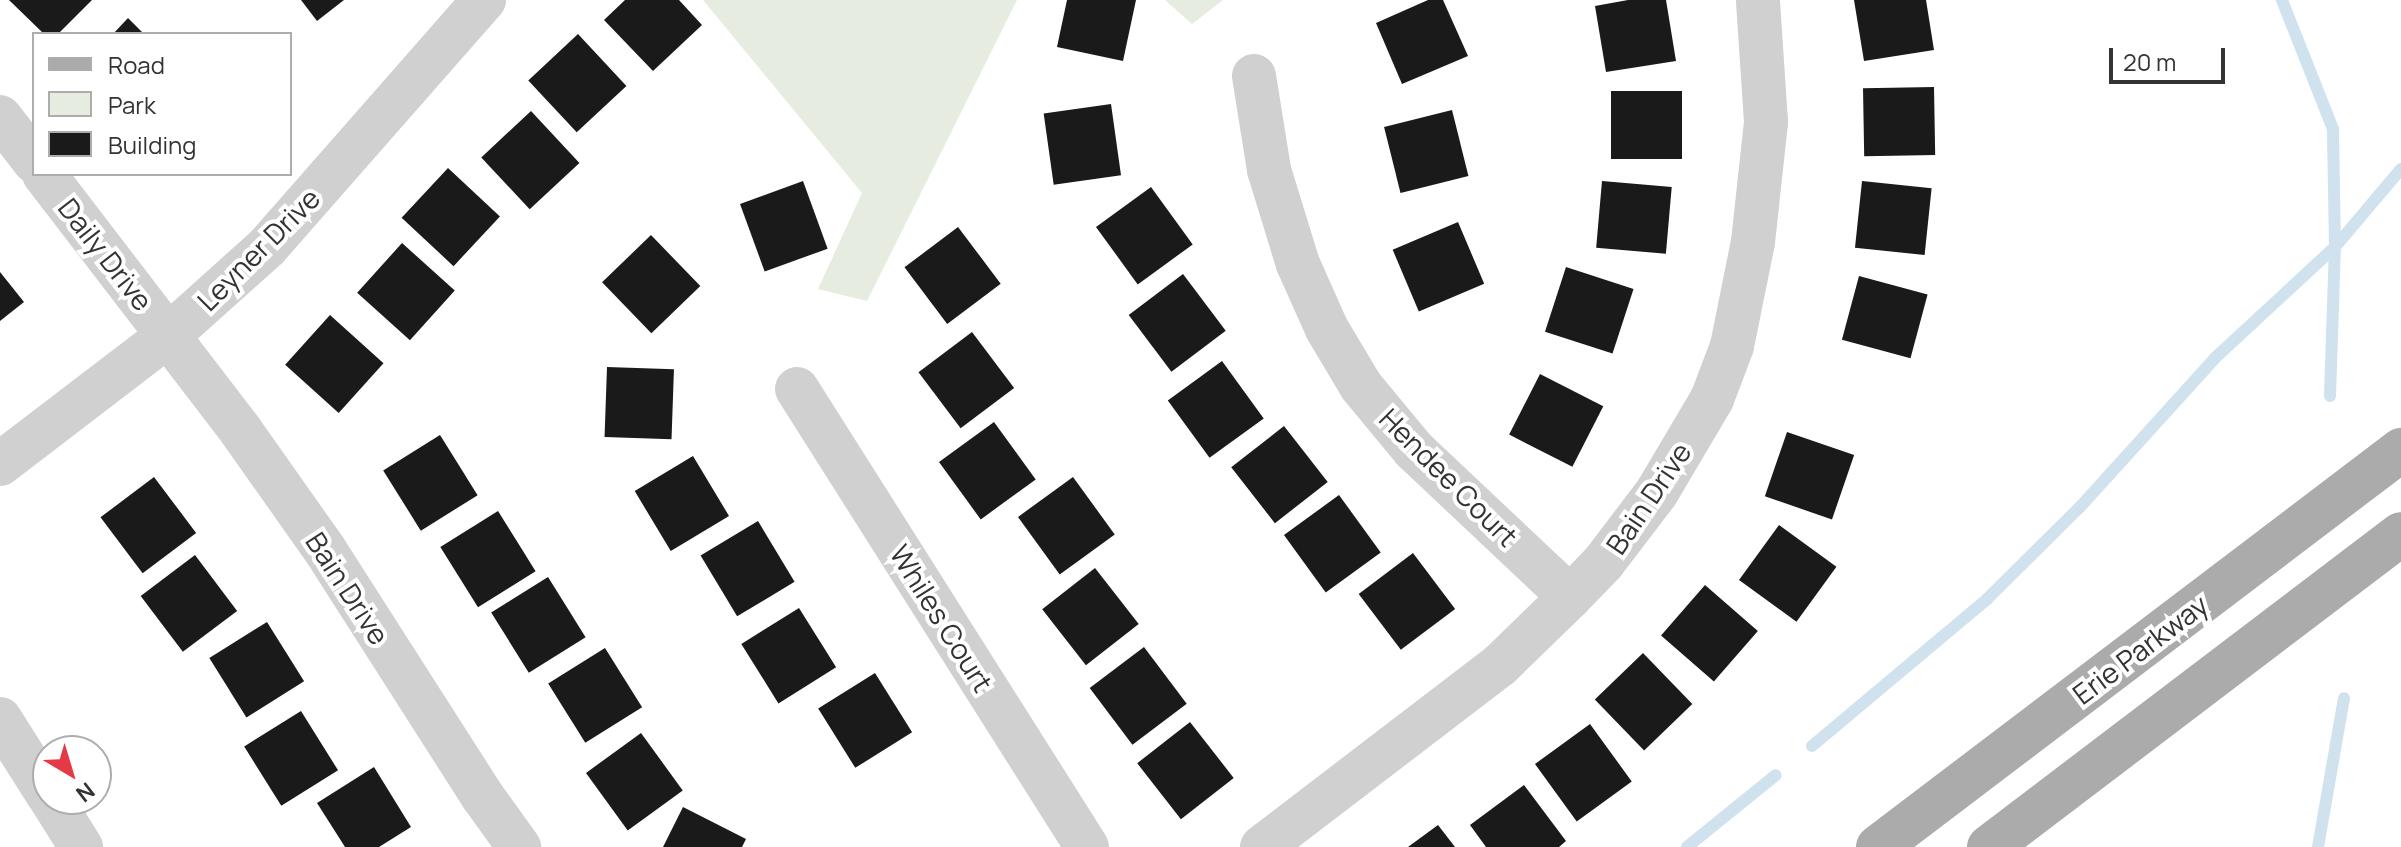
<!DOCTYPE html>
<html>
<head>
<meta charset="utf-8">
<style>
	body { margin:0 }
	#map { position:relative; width:2401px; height:847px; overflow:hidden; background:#fff; font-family:Manrope,sans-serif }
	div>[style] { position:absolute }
	.green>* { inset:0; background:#e6ecdf }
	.stream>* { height:12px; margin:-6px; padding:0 6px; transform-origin:6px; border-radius:6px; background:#cfe2ee }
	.building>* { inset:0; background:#1a1a1a; transform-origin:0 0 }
	.minor>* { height:44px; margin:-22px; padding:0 22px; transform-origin:22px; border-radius:22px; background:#d0d0d0 }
	.major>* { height:44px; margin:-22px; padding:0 22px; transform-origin:22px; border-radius:22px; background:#ababab }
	span { translate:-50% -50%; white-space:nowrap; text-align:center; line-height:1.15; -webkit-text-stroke:8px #fff; paint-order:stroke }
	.street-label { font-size:28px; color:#333 }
	.legend { position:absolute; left:32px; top:32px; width:260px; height:144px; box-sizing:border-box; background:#fff; border:2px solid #adadad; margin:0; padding:10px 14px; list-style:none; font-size:24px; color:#333 }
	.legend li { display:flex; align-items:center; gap:16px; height:40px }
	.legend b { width:40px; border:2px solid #adadad }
	.north { position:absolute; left:32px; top:735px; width:80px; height:80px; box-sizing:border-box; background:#fff; border:2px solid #adadad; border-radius:50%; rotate:142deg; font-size:22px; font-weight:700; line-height:32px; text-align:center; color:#333 }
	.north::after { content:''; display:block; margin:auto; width:28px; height:36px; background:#e63946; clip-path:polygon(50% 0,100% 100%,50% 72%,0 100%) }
	.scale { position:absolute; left:2109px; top:48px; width:116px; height:36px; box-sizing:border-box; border:4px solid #333; border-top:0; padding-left:10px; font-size:24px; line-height:28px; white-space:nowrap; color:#333; -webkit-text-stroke:6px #fff; paint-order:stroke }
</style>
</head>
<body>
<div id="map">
	<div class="green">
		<i style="clip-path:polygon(703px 0,1017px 0,867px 301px,818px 289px,862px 193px)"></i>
		<i style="clip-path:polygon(1165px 0,1223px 0,1192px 24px)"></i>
	</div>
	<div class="stream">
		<i style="left:2330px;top:396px;width:149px;rotate:-88.1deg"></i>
		<i style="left:2335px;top:247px;width:102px;rotate:-49.8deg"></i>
		<i style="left:1812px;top:746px;width:229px;rotate:-40deg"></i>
		<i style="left:1987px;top:599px;width:131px;rotate:-44.7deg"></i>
		<i style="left:2080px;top:507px;width:201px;rotate:-47.8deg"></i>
		<i style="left:2215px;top:358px;width:163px;rotate:-42.8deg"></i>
		<i style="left:2335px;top:247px;width:118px;rotate:-91deg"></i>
		<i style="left:2333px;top:129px;width:139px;rotate:-111.6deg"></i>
		<i style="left:1687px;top:847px;width:114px;rotate:-39deg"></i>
		<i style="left:2318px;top:847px;width:151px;rotate:-80.1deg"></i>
	</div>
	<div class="building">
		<i style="clip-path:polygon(9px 0,92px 0,58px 34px,44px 34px)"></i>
		<i style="clip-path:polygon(301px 0,344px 0,317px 21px)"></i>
		<i style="clip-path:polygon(625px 0,679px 0,702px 25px,653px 71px,604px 20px)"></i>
		<i style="clip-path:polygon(1067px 0,1136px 0,1123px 61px,1057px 47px)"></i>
		<i style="clip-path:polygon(1428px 0,1443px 0,1468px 56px,1402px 84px,1376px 23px)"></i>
		<i style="clip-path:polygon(1628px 0,1666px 0,1676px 61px,1606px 72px,1595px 6px)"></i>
		<i style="clip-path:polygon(1854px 0,1926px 0,1934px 50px,1864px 61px)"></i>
		<i style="clip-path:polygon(128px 18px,144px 34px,113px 34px)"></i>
		<i style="left:578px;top:34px;width:71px;height:68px;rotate:47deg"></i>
		<i style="left:1934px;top:87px;width:68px;height:71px;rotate:89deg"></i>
		<i style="left:1682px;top:91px;width:68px;height:71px;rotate:90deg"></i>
		<i style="left:1111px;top:104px;width:72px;height:68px;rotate:82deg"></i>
		<i style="left:1452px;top:110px;width:68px;height:70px;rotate:76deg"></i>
		<i style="left:531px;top:111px;width:71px;height:68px;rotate:47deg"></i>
		<i style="left:448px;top:168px;width:71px;height:68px;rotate:43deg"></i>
		<i style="left:803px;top:181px;width:72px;height:67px;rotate:70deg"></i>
		<i style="left:1602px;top:181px;width:70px;height:67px;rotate:5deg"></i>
		<i style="left:1862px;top:181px;width:70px;height:67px;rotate:6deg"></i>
		<i style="left:1151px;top:187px;width:71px;height:68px;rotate:54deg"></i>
		<i style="left:1458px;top:222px;width:67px;height:71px;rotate:67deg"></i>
		<i style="left:958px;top:227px;width:71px;height:67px;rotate:53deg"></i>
		<i style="left:651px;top:235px;width:71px;height:68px;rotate:46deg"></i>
		<i style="left:402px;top:243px;width:71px;height:67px;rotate:42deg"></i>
		<i style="left:1566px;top:267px;width:71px;height:68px;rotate:18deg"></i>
		<i style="clip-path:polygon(0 272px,24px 302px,0 321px)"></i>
		<i style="left:1183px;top:274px;width:71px;height:68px;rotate:53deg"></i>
		<i style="left:1859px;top:276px;width:71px;height:66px;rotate:15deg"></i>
		<i style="left:330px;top:315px;width:72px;height:67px;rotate:42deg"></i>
		<i style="left:972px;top:332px;width:70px;height:67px;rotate:53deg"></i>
		<i style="left:1222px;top:361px;width:71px;height:67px;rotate:54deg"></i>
		<i style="left:607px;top:367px;width:67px;height:70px;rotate:2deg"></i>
		<i style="left:1540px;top:374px;width:71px;height:68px;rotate:27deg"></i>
		<i style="left:994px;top:422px;width:71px;height:68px;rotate:54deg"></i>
		<i style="left:1284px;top:426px;width:71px;height:67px;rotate:52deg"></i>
		<i style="left:1787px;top:432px;width:71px;height:68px;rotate:19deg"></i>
		<i style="left:440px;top:435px;width:71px;height:67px;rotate:58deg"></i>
		<i style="left:693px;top:456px;width:70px;height:68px;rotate:59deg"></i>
		<i style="left:154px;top:477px;width:70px;height:67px;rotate:53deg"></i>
		<i style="left:1073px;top:477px;width:71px;height:68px;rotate:54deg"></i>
		<i style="left:1339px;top:495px;width:71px;height:68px;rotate:54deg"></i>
		<i style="left:498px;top:511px;width:71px;height:68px;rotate:58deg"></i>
		<i style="left:758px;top:521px;width:71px;height:67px;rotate:59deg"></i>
		<i style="left:1779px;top:525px;width:71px;height:68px;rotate:36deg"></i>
		<i style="left:1413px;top:553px;width:70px;height:68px;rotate:53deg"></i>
		<i style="left:195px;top:555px;width:70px;height:68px;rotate:53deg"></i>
		<i style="left:1095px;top:568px;width:71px;height:67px;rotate:52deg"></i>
		<i style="left:548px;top:577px;width:71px;height:67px;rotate:58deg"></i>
		<i style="left:1705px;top:585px;width:70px;height:67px;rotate:41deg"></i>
		<i style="left:799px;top:608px;width:70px;height:68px;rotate:58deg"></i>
		<i style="left:267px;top:622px;width:70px;height:68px;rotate:58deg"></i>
		<i style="left:1144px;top:647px;width:71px;height:68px;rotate:53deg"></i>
		<i style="left:605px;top:648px;width:70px;height:67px;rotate:58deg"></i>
		<i style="left:1643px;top:653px;width:71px;height:67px;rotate:46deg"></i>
		<i style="left:875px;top:673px;width:70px;height:67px;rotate:58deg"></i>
		<i style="left:301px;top:711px;width:70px;height:67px;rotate:58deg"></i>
		<i style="left:1190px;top:722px;width:71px;height:67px;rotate:52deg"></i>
		<i style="left:1590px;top:724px;width:71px;height:68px;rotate:54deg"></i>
		<i style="left:641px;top:733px;width:71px;height:68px;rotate:54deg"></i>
		<i style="clip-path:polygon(374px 767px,411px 827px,379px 847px,345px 847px,317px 803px)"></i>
		<i style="clip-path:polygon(1524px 785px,1566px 841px,1559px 847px,1486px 847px,1470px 825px)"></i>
		<i style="clip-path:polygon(683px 807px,746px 839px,742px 847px,663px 847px)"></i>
		<i style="clip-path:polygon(1438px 825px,1455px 847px,1408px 847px)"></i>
	</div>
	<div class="minor">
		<i style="left:1254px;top:76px;width:95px;rotate:80.9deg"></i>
		<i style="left:1269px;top:170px;width:98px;rotate:72.9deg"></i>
		<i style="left:1298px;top:264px;width:71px;rotate:66deg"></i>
		<i style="left:1327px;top:329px;width:66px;rotate:59.2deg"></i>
		<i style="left:1361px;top:386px;width:83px;rotate:50.4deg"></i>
		<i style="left:1414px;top:450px;width:214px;rotate:43.3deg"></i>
		<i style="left:0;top:117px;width:56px;rotate:52.3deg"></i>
		<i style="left:44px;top:174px;width:324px;rotate:52.5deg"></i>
		<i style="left:241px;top:431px;width:146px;rotate:54.8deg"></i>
		<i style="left:325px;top:550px;width:293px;rotate:57.4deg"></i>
		<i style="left:483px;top:797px;width:62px;rotate:54.2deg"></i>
		<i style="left:797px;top:389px;width:542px;rotate:57.66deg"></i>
		<i style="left:0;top:464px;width:213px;rotate:-37.4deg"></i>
		<i style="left:169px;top:335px;width:132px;rotate:-41.9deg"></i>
		<i style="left:267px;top:247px;width:329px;rotate:-48.7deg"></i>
		<i style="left:0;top:719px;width:90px;rotate:57.7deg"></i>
		<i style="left:51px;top:799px;width:57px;rotate:58deg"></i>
		<i style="left:1262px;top:847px;width:300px;rotate:-37.4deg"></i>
		<i style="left:1500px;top:665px;width:98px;rotate:-44.2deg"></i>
		<i style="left:1570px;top:597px;width:47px;rotate:-45.9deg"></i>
		<i style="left:1603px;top:563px;width:89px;rotate:-52.7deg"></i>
		<i style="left:1657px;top:492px;width:108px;rotate:-59.4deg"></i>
		<i style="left:1712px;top:399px;width:57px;rotate:-69.3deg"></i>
		<i style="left:1732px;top:346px;width:106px;rotate:-78.6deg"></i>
		<i style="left:1753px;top:242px;width:121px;rotate:-83.8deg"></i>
		<i style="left:1766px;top:122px;width:122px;rotate:-93.8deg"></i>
	</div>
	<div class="major">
		<i style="left:1878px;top:847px;width:657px;rotate:-37.2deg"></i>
		<i style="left:1989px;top:847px;width:517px;rotate:-37.22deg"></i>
	</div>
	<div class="street-label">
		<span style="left:258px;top:249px;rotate:-45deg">Leyner Drive</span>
		<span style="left:106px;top:254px;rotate:52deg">Daily Drive</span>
		<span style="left:1449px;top:477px;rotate:45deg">Hendee Court</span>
		<span style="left:1648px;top:498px;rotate:-56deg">Bain Drive</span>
		<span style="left:348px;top:588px;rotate:57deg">Bain Drive</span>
		<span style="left:942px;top:618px;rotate:58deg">Whiles Court</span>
		<span style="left:2140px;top:649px;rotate:-37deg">Erie Parkway</span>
	</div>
	<ul class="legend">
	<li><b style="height:10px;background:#ababab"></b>Road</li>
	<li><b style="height:22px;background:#e6ecdf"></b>Park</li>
	<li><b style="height:22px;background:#1a1a1a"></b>Building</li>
	</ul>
	<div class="north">N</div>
	<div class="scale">20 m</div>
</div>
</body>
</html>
